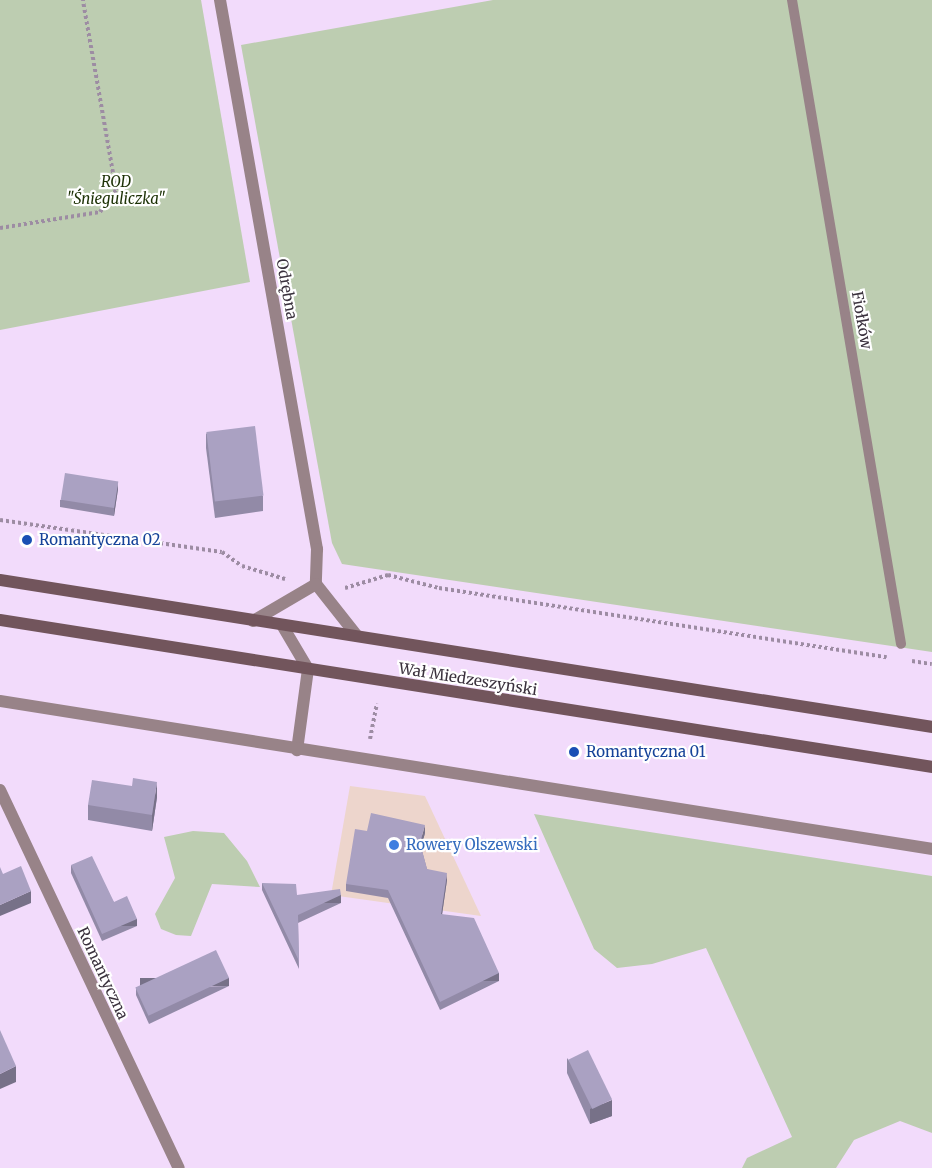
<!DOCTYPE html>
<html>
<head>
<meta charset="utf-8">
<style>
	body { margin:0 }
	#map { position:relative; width:932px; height:1168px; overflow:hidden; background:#f2dbfb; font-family:Merriweather,serif }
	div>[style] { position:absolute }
	.commercial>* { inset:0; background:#edd5cc }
	.green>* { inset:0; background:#bdcdb1 }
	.path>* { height:4px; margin-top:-2px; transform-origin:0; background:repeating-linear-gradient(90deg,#9d8ca3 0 3px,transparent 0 6px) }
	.service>* { height:10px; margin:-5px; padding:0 5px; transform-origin:5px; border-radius:5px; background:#988388 }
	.minor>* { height:12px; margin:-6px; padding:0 6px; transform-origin:6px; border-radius:6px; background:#988388 }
	.secondary>* { height:12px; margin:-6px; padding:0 6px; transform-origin:6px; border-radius:6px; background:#72555c }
	.wall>* { inset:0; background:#928aa7 }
	.shaded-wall>* { inset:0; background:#777188; transform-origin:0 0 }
	.building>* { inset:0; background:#aaa1c2; transform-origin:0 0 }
	.dots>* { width:16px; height:16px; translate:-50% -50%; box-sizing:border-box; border:3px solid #fff; border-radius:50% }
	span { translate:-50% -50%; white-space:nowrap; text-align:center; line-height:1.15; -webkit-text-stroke:4.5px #fff; paint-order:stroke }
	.park-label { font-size:15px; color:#1d3206; font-style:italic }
	.street-label { font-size:15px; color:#3a313d }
	.transit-label { font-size:15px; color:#164399 }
	.left { translate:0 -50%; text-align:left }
	.shop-label { font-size:15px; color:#366cbe }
</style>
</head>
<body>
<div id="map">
	<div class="commercial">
		<i style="clip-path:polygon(350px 786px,425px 796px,481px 916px,331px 895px)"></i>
	</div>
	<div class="green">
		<i style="clip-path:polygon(0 0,201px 0,250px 282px,0 330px)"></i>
		<i style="clip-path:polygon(493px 0,932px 0,932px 652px,342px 564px,332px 543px,241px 45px)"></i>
		<i style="clip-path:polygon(534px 814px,932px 876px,932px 1133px,900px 1121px,854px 1140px,836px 1168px,742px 1168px,747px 1158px,792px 1137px,706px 948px,652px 964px,617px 968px,594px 949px)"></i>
		<i style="clip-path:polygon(193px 831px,224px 833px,247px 861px,260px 887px,212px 884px,191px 936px,176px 935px,161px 929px,155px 914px,175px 878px,164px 837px)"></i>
	</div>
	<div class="path">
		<i style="left:0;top:228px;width:101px;rotate:-9.1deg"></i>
		<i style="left:100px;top:212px;width:27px;rotate:-54deg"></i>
		<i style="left:116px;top:190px;width:193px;rotate:-99.9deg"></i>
		<i style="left:0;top:520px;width:224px;rotate:8.2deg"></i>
		<i style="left:222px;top:552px;width:24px;rotate:35deg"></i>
		<i style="left:242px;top:566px;width:45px;rotate:16.8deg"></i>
		<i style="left:345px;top:588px;width:45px;rotate:-16.8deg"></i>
		<i style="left:388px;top:575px;width:53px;rotate:14.3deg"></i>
		<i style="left:439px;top:588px;width:453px;rotate:8.8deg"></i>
		<i style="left:912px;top:661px;width:20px;rotate:9deg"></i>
		<i style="left:370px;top:739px;width:36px;rotate:-79deg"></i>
	</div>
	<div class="service">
		<i style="left:792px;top:0;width:653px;rotate:80.39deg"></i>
	</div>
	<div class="minor">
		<i style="left:220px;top:0;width:558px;rotate:79.98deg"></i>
		<i style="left:317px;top:549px;width:35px;rotate:92deg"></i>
		<i style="left:316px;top:584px;width:66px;rotate:51.7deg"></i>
		<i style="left:253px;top:621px;width:73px;rotate:-30.4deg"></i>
		<i style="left:282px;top:625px;width:51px;rotate:59.4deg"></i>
		<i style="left:308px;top:669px;width:82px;rotate:97.7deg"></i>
		<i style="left:0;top:701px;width:944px;rotate:9.02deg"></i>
		<i style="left:0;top:790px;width:418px;rotate:64.7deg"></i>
	</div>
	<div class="secondary">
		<i style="left:0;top:580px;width:944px;rotate:8.96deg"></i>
		<i style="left:0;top:620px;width:944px;rotate:8.96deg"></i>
	</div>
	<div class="wall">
		<i style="clip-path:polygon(206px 433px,263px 496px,263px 511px,215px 518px,206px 448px)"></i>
		<i style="clip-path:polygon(118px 489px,114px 516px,60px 507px,60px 500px)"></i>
		<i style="clip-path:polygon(132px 786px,157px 797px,152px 831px,88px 820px,88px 805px)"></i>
		<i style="clip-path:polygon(425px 833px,421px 847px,427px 869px,447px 880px,442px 914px,499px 981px,440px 1010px,388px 898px,346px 891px,346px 884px)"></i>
		<i style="clip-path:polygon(71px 865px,114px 902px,137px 926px,102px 941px,71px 873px)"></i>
		<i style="clip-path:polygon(262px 883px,297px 895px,341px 903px,298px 923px,299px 969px,262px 890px)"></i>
		<i style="clip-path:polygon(229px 986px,149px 1024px,136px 995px,136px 988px)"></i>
		<i style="clip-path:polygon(567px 1058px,612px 1116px,590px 1124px,567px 1073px)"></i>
	</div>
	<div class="shaded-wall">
		<i style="clip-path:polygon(118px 481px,118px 489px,114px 516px,114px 508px)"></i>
		<i style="clip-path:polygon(157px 782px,157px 797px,152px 831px,152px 815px)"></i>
		<i style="clip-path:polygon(425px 825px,425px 833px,420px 851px,420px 843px)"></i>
		<i style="clip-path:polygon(447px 873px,447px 880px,441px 922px,441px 914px)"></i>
		<i style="clip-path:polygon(31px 891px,31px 903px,0 916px,0 905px)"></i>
		<i style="left:341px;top:895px;width:8px;height:47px;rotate:90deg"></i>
		<i style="left:137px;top:919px;width:7px;height:38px;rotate:90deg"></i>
		<i style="left:499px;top:973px;width:8px;height:66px;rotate:90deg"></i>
		<i style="left:229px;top:978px;width:8px;height:89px;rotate:90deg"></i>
		<i style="clip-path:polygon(16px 1066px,16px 1082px,0 1089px,0 1074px)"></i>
		<i style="clip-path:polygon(612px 1100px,612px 1116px,590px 1124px,590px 1109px)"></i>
	</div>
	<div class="building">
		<i style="left:255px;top:426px;width:70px;height:49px;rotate:83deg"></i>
		<i style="left:65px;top:473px;width:54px;height:27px;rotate:9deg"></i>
		<i style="clip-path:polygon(133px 778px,157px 782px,152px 815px,88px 805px,92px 780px,132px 786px)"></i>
		<i style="clip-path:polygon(371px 813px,425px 825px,420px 843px,427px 869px,447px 873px,441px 914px,474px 918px,499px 973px,440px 1002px,388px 890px,346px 884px,355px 829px,367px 831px)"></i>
		<i style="clip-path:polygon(92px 856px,114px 902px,127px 896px,137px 919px,102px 934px,71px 865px)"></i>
		<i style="clip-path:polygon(21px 866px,31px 891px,0 905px,0 867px,3px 874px)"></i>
		<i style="clip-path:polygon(262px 883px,296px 884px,297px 895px,340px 889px,341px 895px,298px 915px,299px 961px)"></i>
		<i style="left:216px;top:950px;width:31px;height:89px;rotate:65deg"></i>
		<i style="clip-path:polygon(0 1030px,16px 1066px,0 1074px)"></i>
		<i style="left:588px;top:1050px;width:55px;height:22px;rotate:64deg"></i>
	</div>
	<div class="dots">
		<i style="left:27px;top:540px;background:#1a4fb4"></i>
		<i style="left:574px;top:752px;background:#1a4fb4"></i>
		<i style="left:394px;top:845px;background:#3f7fe0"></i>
	</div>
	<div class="park-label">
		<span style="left:116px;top:190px">ROD<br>"Śnieguliczka"</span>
	</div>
	<div class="street-label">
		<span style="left:287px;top:289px;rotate:80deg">Odrębna</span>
		<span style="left:862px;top:320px;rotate:80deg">Fiołków</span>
		<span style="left:468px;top:679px;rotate:9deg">Wał Miedzeszyński</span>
		<span style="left:103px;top:973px;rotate:65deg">Romantyczna</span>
	</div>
	<div class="transit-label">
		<span class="left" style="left:39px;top:540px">Romantyczna 02</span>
		<span class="left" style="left:586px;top:752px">Romantyczna 01</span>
	</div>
	<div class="shop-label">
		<span class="left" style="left:406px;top:845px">Rowery Olszewski</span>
	</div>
</div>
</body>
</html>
